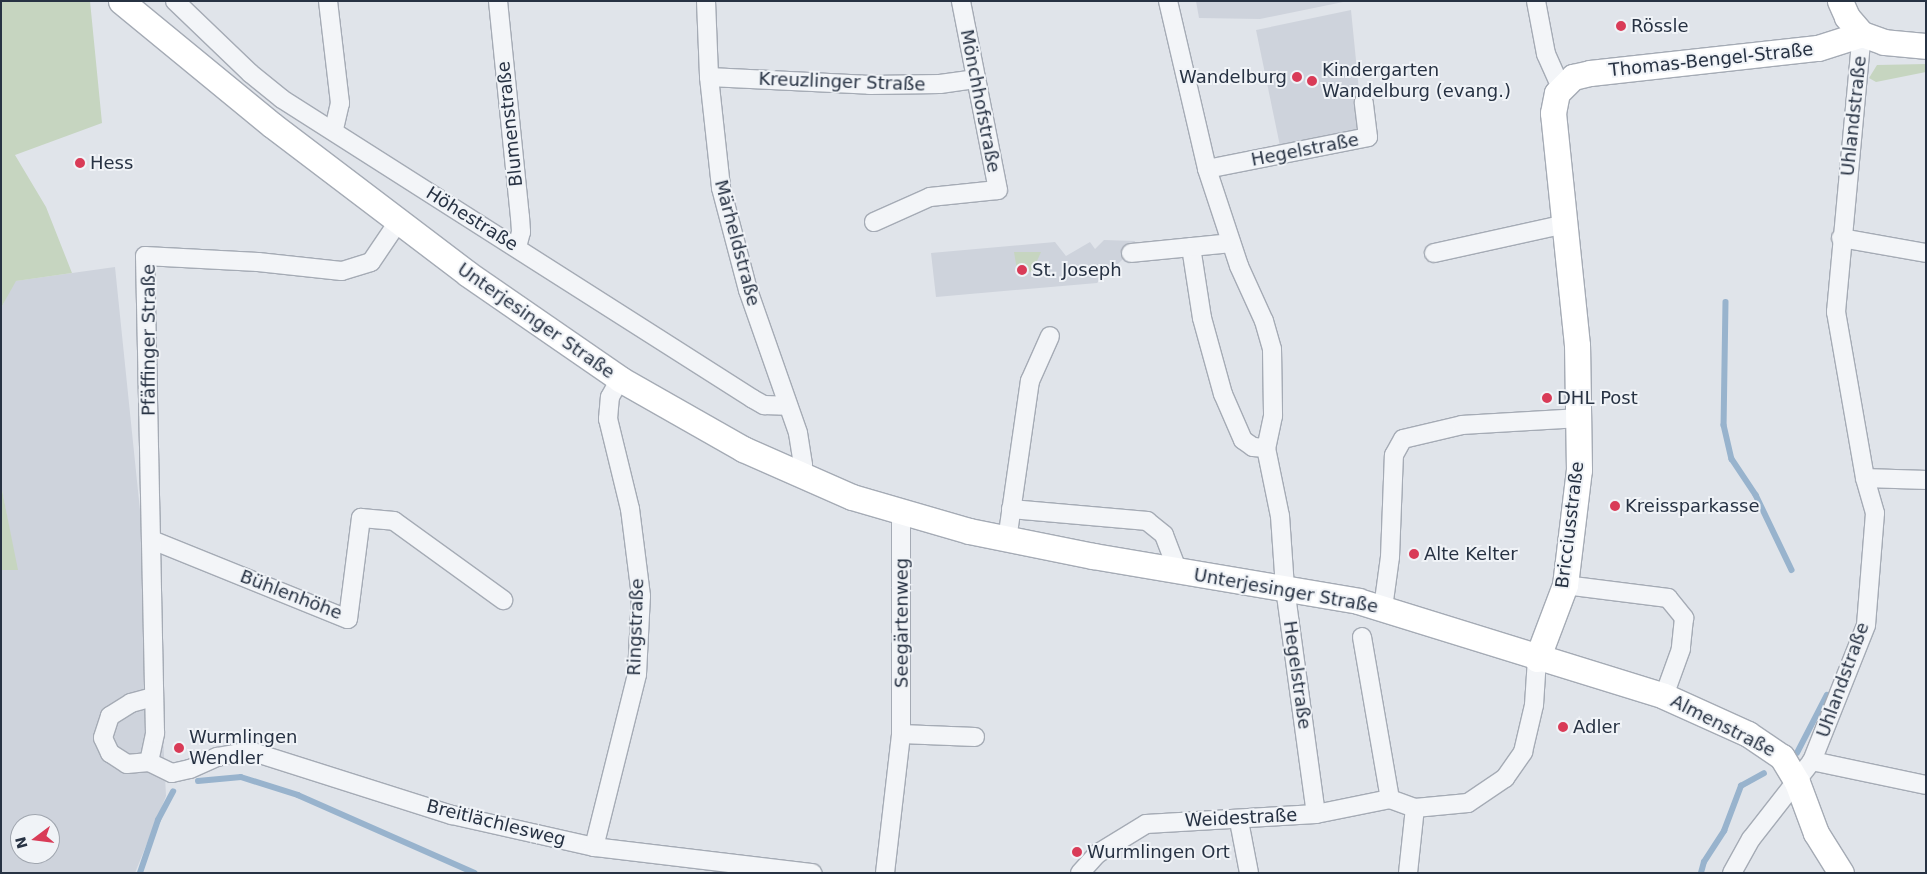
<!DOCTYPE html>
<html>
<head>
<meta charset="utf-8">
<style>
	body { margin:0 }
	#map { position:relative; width:1927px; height:874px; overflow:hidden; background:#e0e4ea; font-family:"DejaVu Sans",sans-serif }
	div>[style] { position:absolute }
	.built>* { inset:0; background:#ced3dc }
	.green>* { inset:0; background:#c6d5c0 }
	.stream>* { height:5.5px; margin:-2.75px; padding:0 2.75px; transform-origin:2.75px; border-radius:2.75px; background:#98b3cd }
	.roads { filter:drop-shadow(1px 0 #a5abb5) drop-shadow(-1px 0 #a5abb5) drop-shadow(0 1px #a5abb5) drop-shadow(0 -1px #a5abb5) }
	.street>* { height:18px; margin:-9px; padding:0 9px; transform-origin:9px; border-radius:9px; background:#f3f5f8 }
	.secondary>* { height:25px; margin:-12.5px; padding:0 12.5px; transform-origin:12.5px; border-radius:12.5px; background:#fff }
	.dots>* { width:14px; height:14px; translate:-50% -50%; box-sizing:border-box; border:2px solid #f0f3f7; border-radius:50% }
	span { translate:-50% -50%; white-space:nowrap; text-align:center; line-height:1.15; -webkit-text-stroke:4px #f0f3f7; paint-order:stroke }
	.poi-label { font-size:18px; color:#273243 }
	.left { translate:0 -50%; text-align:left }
	.right { translate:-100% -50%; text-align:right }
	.street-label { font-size:18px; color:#273243 }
	.frame { position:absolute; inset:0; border:2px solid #273243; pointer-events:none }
	.north { position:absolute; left:10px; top:814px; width:50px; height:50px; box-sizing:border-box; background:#f0f3f7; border:1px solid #a0a6af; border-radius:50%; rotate:255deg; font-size:14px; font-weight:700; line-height:20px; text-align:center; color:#273243 }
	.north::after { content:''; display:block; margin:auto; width:18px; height:22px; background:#d93b57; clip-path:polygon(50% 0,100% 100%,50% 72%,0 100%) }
</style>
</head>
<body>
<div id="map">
	<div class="built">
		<i style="clip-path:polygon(1196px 1px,1348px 1px,1260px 19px,1199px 18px)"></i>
		<i style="clip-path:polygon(1351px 10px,1363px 131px,1280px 146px,1256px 30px)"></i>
		<i style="clip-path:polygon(1104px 240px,1135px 241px,1133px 250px,1097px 283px,936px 297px,931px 253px,1055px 242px,1066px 256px,1090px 242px,1095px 249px)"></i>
		<i style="clip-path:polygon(evenodd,115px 267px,163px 734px,166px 796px,135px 873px,1px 873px,1px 570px,17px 569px,1px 485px,1px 308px,15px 281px,115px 267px,20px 824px,50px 824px,50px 854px,20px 854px,20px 824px)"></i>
	</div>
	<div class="green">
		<i style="clip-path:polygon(1px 1px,90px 1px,102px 123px,15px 155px,46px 207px,72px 273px,16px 281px,1px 308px)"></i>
		<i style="clip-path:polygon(1926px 64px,1926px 72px,1876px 82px,1869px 78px,1877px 65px)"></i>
		<i style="clip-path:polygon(1014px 252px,1041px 252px,1032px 272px,1017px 270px)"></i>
		<i style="clip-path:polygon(1px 485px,18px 570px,1px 570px)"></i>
	</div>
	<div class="stream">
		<i style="left:1726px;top:302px;width:123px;rotate:90.9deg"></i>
		<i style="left:1724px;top:425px;width:35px;rotate:77deg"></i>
		<i style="left:1732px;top:459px;width:43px;rotate:56.3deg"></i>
		<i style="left:1756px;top:495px;width:83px;rotate:64.4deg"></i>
		<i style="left:1797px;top:753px;width:65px;rotate:-62.7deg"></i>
		<i style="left:198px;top:781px;width:43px;rotate:-5.3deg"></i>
		<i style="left:241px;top:777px;width:60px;rotate:17.5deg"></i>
		<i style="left:298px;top:795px;width:193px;rotate:23.8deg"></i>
		<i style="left:140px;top:873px;width:56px;rotate:-71.2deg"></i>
		<i style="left:158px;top:820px;width:32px;rotate:-62deg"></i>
		<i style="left:1701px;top:873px;width:11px;rotate:-75deg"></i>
		<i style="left:1704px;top:862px;width:37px;rotate:-57deg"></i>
		<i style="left:1724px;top:831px;width:48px;rotate:-69.3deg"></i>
		<i style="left:1741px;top:786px;width:26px;rotate:-29deg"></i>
	</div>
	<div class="roads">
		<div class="street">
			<i style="left:175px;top:1px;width:104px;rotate:43.8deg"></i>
			<i style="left:250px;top:73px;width:41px;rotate:39.1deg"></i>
			<i style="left:282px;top:99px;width:558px;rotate:32.49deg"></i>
			<i style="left:753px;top:399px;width:13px;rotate:29deg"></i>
			<i style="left:764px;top:405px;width:24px;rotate:2deg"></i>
			<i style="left:328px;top:1px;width:103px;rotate:83.3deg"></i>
			<i style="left:340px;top:103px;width:27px;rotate:103deg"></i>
			<i style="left:498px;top:1px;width:217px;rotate:84.2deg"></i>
			<i style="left:520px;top:217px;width:15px;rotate:86deg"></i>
			<i style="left:521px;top:232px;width:16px;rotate:105deg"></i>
			<i style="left:706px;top:1px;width:76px;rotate:87.7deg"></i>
			<i style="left:709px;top:77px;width:112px;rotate:83.8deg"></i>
			<i style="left:721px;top:188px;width:106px;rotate:75.2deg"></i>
			<i style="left:748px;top:290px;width:151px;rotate:70.7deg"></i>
			<i style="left:798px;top:433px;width:32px;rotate:81deg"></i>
			<i style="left:803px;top:465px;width:11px;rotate:105deg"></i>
			<i style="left:1168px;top:1px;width:172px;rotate:76.9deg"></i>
			<i style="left:1207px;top:169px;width:102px;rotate:71.7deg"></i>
			<i style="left:1239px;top:266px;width:60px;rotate:65.6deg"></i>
			<i style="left:1264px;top:321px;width:29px;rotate:74deg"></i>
			<i style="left:1272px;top:349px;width:67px;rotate:89.1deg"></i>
			<i style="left:1273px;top:416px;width:33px;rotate:102deg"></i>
			<i style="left:1266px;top:448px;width:69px;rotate:78.4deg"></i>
			<i style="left:1280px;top:516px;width:72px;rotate:86deg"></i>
			<i style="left:1285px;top:588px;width:228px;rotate:82.2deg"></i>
			<i style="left:1536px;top:1px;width:54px;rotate:79.3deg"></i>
			<i style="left:1546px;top:54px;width:36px;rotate:66deg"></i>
			<i style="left:709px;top:77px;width:161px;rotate:2.8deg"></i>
			<i style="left:870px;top:85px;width:70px;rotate:-0.8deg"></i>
			<i style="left:940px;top:84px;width:35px;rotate:-8deg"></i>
			<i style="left:1207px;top:169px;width:164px;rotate:-11.2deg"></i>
			<i style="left:1368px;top:137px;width:35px;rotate:-97deg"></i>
			<i style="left:874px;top:222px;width:61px;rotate:-24.1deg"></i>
			<i style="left:930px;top:197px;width:68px;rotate:-5.9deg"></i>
			<i style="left:998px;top:190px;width:193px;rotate:-101.1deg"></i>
			<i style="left:1841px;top:238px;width:86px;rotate:10deg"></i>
			<i style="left:1191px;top:247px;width:72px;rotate:81.2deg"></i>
			<i style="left:1202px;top:318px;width:79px;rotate:74.6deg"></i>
			<i style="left:1223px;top:394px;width:50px;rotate:66.5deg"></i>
			<i style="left:1243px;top:440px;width:12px;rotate:35deg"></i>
			<i style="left:1253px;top:447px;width:13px;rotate:4deg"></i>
			<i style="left:1131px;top:253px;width:100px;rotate:-5.7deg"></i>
			<i style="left:1434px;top:253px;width:135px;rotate:-12.4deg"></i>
			<i style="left:1865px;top:478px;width:61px;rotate:1.9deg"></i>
			<i style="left:1011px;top:509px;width:137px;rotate:5deg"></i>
			<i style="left:1147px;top:521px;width:22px;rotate:39deg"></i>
			<i style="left:1164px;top:535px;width:39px;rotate:69deg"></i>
			<i style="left:152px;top:540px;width:211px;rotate:22deg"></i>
			<i style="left:348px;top:619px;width:102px;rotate:-82.7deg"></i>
			<i style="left:361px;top:518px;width:33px;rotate:5deg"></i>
			<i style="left:394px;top:521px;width:135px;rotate:35.9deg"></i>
			<i style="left:1007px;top:540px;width:161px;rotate:-81.8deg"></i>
			<i style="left:1030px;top:381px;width:49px;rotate:-66deg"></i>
			<i style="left:1565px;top:585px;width:104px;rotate:7.2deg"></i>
			<i style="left:1668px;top:598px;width:26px;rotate:51deg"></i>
			<i style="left:1684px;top:618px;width:31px;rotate:96deg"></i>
			<i style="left:1681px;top:649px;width:50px;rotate:109.9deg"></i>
			<i style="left:1383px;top:608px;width:51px;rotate:-82.2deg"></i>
			<i style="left:1390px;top:557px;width:102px;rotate:-87.8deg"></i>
			<i style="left:1394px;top:455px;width:18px;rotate:-61deg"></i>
			<i style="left:1403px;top:439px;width:61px;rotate:-13.3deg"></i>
			<i style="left:1462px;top:425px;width:118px;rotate:-3.4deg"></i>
			<i style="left:1362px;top:637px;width:164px;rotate:80.2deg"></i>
			<i style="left:153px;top:697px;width:23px;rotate:165deg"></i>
			<i style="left:131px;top:703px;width:25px;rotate:148deg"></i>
			<i style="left:110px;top:716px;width:23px;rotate:108deg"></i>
			<i style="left:103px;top:738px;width:17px;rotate:65deg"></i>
			<i style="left:110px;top:753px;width:20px;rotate:33deg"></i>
			<i style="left:127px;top:764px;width:22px;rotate:-5deg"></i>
			<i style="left:149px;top:762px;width:25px;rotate:26deg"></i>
			<i style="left:172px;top:773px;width:18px;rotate:-13deg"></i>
			<i style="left:190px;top:769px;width:30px;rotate:-24deg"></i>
			<i style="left:217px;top:757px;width:34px;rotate:-10deg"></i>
			<i style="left:250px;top:751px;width:212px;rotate:17.6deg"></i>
			<i style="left:452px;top:815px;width:146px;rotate:12.7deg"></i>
			<i style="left:594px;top:847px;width:220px;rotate:6.8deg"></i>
			<i style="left:901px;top:734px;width:74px;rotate:2.3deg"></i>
			<i style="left:1812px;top:761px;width:116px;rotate:11.9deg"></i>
			<i style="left:149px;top:762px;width:30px;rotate:-78deg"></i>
			<i style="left:155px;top:733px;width:477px;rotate:-91.2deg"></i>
			<i style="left:145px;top:256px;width:113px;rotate:3deg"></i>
			<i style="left:258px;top:262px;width:84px;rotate:6.1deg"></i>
			<i style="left:342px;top:271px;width:30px;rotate:-17deg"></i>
			<i style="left:371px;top:262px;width:48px;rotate:-56deg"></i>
			<i style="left:1239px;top:821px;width:53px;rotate:79.1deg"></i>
			<i style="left:594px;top:847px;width:178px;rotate:-76deg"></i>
			<i style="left:637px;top:674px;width:78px;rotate:-87.1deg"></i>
			<i style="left:641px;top:596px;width:88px;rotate:-97.2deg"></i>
			<i style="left:630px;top:509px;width:93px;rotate:-103.7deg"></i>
			<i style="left:608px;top:419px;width:22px;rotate:-85deg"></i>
			<i style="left:610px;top:397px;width:21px;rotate:-61deg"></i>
			<i style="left:885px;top:873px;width:140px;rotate:-83.4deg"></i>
			<i style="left:901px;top:734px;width:222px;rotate:-90deg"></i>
			<i style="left:1080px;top:873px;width:25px;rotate:-48deg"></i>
			<i style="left:1097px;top:854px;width:57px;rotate:-31.5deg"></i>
			<i style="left:1146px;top:824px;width:170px;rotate:-3.4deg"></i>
			<i style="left:1316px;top:814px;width:76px;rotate:-11.5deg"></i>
			<i style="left:1390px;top:799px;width:27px;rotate:20deg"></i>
			<i style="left:1415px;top:808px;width:53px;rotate:-5.4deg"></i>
			<i style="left:1468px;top:803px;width:45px;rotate:-34deg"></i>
			<i style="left:1505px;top:778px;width:32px;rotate:-55deg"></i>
			<i style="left:1523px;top:752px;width:48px;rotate:-76.8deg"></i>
			<i style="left:1534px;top:705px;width:46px;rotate:-86.3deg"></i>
			<i style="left:1408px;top:873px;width:65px;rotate:-83.9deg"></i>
			<i style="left:1732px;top:873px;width:39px;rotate:-61deg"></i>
			<i style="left:1751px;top:839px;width:99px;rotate:-52deg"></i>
			<i style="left:1812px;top:761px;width:146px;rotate:-68.3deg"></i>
			<i style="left:1866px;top:625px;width:112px;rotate:-85.4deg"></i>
			<i style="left:1875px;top:513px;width:36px;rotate:-106deg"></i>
			<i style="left:1865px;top:478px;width:169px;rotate:-99.9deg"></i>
			<i style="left:1836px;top:312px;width:279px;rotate:-84.7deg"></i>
		</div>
		<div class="secondary">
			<i style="left:121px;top:1px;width:195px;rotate:39.4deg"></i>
			<i style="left:272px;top:125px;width:246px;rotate:37.2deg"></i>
			<i style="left:468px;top:274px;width:185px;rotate:34.6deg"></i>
			<i style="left:620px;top:379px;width:142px;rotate:29.6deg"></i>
			<i style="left:743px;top:449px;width:119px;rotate:23.8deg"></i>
			<i style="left:852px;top:497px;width:122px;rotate:16.2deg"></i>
			<i style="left:969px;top:531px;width:126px;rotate:11.4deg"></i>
			<i style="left:1093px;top:556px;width:269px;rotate:9.6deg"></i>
			<i style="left:1358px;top:601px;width:320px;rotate:17.2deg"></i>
			<i style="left:1664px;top:696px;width:92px;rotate:24.3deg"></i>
			<i style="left:1748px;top:734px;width:41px;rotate:34.1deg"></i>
			<i style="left:1782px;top:757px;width:29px;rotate:59deg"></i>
			<i style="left:1797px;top:782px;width:54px;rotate:69.6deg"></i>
			<i style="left:1816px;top:833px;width:47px;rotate:58deg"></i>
			<i style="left:1840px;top:1px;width:17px;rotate:66deg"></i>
			<i style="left:1847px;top:17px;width:23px;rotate:49deg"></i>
			<i style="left:1862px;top:34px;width:23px;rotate:20deg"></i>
			<i style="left:1884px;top:42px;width:42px;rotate:5.4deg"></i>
			<i style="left:1537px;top:659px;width:79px;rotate:-69.3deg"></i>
			<i style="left:1565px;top:585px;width:116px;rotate:-83.1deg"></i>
			<i style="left:1579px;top:470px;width:125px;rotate:-90.9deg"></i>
			<i style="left:1577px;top:345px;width:233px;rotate:-95.9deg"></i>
			<i style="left:1553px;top:113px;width:20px;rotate:-79deg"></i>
			<i style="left:1557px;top:93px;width:23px;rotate:-45deg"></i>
			<i style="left:1573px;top:77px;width:17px;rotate:-13deg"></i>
			<i style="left:1590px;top:73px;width:229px;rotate:-6.3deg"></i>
			<i style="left:1818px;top:48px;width:46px;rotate:-17.7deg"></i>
		</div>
	</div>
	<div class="dots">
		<i style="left:1621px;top:26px;background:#d93b57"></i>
		<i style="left:1297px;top:77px;background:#d93b57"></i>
		<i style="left:1312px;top:81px;background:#d93b57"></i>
		<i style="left:80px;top:163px;background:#d93b57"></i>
		<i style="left:1022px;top:270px;background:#d93b57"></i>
		<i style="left:1547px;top:398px;background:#d93b57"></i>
		<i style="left:1615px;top:506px;background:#d93b57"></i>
		<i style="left:1414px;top:554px;background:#d93b57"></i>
		<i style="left:1563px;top:727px;background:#d93b57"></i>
		<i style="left:179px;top:748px;background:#d93b57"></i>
		<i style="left:1077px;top:852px;background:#d93b57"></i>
	</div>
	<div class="poi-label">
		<span class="left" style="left:1631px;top:26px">Rössle</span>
		<span class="left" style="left:1322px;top:81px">Kindergarten<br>Wandelburg (evang.)</span>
		<span class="right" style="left:1287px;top:77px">Wandelburg</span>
		<span class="left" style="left:90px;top:163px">Hess</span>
		<span class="left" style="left:1032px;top:270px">St. Joseph</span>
		<span class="left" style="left:1557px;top:398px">DHL Post</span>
		<span class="left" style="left:1625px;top:506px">Kreissparkasse</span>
		<span class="left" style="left:1424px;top:554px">Alte Kelter</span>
		<span class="left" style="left:1573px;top:727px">Adler</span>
		<span class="left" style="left:189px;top:748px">Wurmlingen<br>Wendler</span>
		<span class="left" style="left:1087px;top:852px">Wurmlingen Ort</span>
	</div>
	<div class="street-label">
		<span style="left:1711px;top:60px;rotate:-6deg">Thomas-Bengel-Straße</span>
		<span style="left:842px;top:82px;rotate:2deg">Kreuzlinger Straße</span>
		<span style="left:980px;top:101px;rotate:79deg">Mönchhofstraße</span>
		<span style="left:1854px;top:116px;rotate:-84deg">Uhlandstraße</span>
		<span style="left:510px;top:124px;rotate:-96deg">Blumenstraße</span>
		<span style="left:1305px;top:150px;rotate:-11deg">Hegelstraße</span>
		<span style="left:472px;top:219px;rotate:32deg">Höhestraße</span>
		<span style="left:737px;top:243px;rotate:75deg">Märheldstraße</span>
		<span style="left:536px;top:321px;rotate:35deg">Unterjesinger Straße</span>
		<span style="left:149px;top:340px;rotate:-90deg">Pfäffinger Straße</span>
		<span style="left:1570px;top:525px;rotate:-83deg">Bricciusstraße</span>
		<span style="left:1286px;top:591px;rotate:10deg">Unterjesinger Straße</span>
		<span style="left:291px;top:595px;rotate:21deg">Bühlenhöhe</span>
		<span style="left:902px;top:623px;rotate:-90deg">Seegärtenweg</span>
		<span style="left:636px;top:627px;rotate:-88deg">Ringstraße</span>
		<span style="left:1297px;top:675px;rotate:82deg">Hegelstraße</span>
		<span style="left:1843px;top:680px;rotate:-70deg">Uhlandstraße</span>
		<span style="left:1723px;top:726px;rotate:27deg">Almenstraße</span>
		<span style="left:1241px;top:818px;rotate:-3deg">Weidestraße</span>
		<span style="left:496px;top:823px;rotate:14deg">Breitlächlesweg</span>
	</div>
	<div class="frame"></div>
	<div class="north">N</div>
</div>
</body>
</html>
